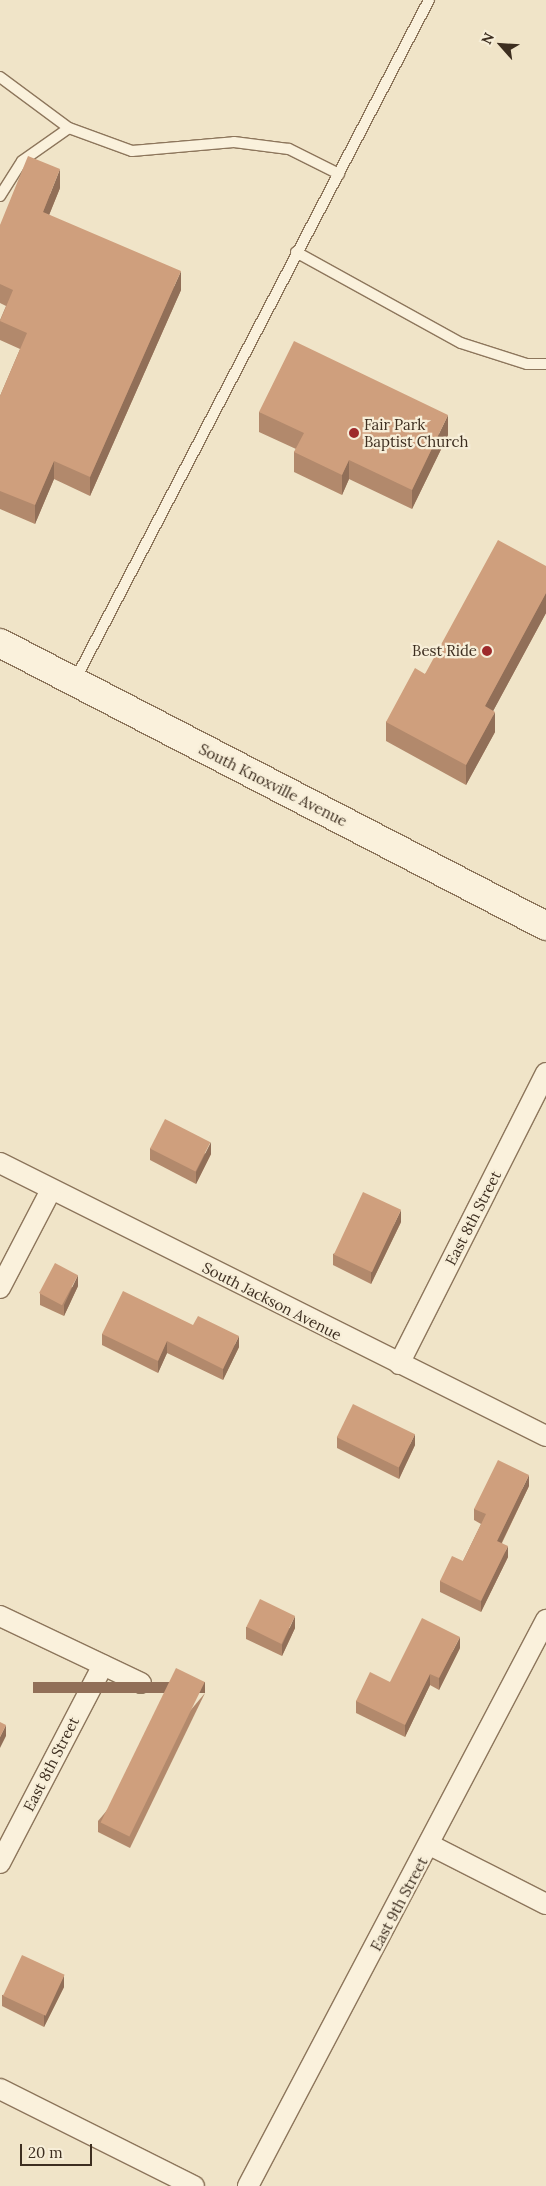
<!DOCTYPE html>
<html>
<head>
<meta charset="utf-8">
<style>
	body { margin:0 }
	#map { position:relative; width:546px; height:2186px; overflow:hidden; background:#f0e4c8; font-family:Lora,serif }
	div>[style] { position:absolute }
	.roads { filter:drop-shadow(1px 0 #8d765c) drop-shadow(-1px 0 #8d765c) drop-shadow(0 1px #8d765c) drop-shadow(0 -1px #8d765c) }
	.service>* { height:10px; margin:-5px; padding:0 5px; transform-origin:5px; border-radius:5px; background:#faf1dc }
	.minor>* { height:20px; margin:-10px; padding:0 10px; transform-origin:10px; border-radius:10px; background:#faf1dc }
	.secondary>* { height:28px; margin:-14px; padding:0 14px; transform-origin:14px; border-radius:14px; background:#faf1dc }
	.wall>* { inset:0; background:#b2896c }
	.shaded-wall>* { inset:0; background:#916f58; transform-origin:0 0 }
	.building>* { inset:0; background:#cf9f7d; transform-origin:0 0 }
	.dots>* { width:14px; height:14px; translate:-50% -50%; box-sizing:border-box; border:2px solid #f7eed8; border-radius:50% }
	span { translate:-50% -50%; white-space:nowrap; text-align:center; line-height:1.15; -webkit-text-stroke:4.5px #f7eed8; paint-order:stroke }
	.poi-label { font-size:15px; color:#3d2e20 }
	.left { translate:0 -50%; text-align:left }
	.right { translate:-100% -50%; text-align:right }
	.street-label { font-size:15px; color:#3d2e20 }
	.north { position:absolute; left:476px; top:20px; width:50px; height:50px; -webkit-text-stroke:4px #f7eed8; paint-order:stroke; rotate:296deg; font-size:14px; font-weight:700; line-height:20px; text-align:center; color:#3d2e20 }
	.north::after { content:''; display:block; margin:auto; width:18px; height:22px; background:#3d2e20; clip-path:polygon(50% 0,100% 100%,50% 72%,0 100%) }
	.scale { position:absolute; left:20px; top:2144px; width:72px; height:22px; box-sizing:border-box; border:2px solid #3d2e20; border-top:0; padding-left:6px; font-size:15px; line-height:18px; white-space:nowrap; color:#3d2e20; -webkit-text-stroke:4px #f7eed8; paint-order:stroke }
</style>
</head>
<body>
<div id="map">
	<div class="roads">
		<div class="service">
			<i style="left:0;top:77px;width:86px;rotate:36.5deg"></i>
			<i style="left:69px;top:128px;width:67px;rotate:20.1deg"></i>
			<i style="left:132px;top:151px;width:102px;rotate:-5deg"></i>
			<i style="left:234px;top:142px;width:55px;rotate:7.3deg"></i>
			<i style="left:289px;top:149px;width:56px;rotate:26.6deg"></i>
			<i style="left:0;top:196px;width:41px;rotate:-57.8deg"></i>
			<i style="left:22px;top:161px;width:57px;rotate:-35.1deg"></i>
			<i style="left:296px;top:252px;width:188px;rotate:28.9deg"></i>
			<i style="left:461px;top:343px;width:69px;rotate:17.7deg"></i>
			<i style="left:527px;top:364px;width:19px"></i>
			<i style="left:75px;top:680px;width:767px;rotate:-62.5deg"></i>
		</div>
		<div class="minor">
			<i style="left:0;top:1163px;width:610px;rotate:26.57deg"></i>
			<i style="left:0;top:1288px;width:110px;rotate:-62.5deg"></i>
			<i style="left:399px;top:1364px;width:326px;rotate:-63.2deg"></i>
			<i style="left:0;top:1616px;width:156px;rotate:25.4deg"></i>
			<i style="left:430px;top:1845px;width:130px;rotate:27deg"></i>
			<i style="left:0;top:1863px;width:223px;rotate:-62.5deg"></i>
			<i style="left:0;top:2089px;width:217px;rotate:26.6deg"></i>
			<i style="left:248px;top:2186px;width:640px;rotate:-62.23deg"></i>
		</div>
		<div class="secondary">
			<i style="left:0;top:643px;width:615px;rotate:27.4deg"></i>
		</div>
	</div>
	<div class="wall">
		<i style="clip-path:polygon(60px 188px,49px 215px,181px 290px,90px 496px,54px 479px,35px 524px,0 509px,0 396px,20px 349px,0 340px,0 320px,6px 306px,0 303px,0 225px)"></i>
		<i style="clip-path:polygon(259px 412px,448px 435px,412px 509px,349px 479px,342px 495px,294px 472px,294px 452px,296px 449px,259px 432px)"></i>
		<i style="clip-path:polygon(546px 566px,546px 613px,493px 711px,495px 732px,466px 785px,386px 741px,386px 722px,425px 674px)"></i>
		<i style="clip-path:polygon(150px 1148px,211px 1154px,196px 1184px,150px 1160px)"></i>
		<i style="clip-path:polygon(401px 1222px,371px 1284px,333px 1265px,333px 1254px)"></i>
		<i style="clip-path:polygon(78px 1286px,64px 1316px,40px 1305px,40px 1293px)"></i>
		<i style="clip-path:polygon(193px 1325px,239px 1347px,223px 1380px,167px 1353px,158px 1373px,102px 1345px,102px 1334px)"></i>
		<i style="clip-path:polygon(337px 1437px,415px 1445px,399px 1479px,337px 1448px)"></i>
		<i style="clip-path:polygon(529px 1486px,502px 1543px,508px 1557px,481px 1612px,440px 1592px,440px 1581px,463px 1561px,481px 1524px,474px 1520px,474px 1509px)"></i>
		<i style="clip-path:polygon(246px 1627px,295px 1628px,282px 1656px,246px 1639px)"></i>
		<i style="clip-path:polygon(460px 1648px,439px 1690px,430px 1685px,405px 1737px,356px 1713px,356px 1701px,390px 1682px)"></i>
		<i style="clip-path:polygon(205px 1693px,130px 1848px,98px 1832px,98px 1821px)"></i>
		<i style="clip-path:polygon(64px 1987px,44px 2027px,2px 2006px,2px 1995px)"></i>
	</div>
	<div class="shaded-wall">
		<i style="clip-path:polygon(60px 169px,60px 188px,43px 230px,43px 212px)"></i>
		<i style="clip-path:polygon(181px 271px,181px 290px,90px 496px,90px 477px)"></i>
		<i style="clip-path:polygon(448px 415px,448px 435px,412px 509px,412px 490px)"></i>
		<i style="clip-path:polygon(349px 460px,349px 479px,342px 495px,342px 475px)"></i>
		<i style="clip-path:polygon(54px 461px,54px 479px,35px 524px,35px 505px)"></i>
		<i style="clip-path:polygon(546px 593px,546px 613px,485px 726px,485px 706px)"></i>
		<i style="clip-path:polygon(495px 712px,495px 732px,466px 785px,466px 765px)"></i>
		<i style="clip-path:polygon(211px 1142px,211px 1154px,196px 1184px,196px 1172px)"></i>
		<i style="clip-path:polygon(401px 1210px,401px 1222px,371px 1284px,371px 1272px)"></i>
		<i style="clip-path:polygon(78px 1275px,78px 1286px,64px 1316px,64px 1305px)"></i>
		<i style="clip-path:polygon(239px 1336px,239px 1347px,223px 1380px,223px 1369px)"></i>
		<i style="clip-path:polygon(167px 1341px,167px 1353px,158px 1373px,158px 1361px)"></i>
		<i style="clip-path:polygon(415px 1434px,415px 1445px,399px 1479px,399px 1467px)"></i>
		<i style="clip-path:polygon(529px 1475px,529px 1486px,497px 1552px,497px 1541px)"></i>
		<i style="clip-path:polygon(508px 1546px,508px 1557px,481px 1612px,481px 1601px)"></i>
		<i style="clip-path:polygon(295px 1616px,295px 1628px,282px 1656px,282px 1645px)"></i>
		<i style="clip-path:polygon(460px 1637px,460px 1648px,439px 1690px,439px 1678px)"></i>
		<i style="clip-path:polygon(430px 1674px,430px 1685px,405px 1737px,405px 1725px)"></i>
		<i style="left:205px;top:1682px;width:11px;height:172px;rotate:90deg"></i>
		<i style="clip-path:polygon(6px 1725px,6px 1736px,0 1748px,0 1737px)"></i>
		<i style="clip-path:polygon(64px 1975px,64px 1987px,44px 2027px,44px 2015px)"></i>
	</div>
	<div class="building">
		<i style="clip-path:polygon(28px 156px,60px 169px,43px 212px,181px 271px,90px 477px,54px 461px,35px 505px,0 491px,0 396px,27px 333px,0 321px,13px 290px,0 284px,0 225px)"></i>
		<i style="clip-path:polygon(294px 341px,448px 415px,412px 490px,349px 460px,342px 475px,294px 452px,304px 433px,259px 412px)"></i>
		<i style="clip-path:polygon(498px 540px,546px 566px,546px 593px,485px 706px,495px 712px,466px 765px,386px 722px,415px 668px,425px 674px)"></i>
		<i style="left:165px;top:1119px;width:51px;height:33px;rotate:27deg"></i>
		<i style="left:363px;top:1192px;width:42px;height:69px;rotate:25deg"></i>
		<i style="left:55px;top:1263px;width:26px;height:34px;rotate:28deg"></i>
		<i style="clip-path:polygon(123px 1291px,193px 1325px,198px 1316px,239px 1336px,223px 1369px,167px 1341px,158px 1361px,102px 1334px)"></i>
		<i style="left:353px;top:1404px;width:69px;height:37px;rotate:26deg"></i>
		<i style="clip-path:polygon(498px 1460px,529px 1475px,497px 1541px,508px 1546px,481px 1601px,440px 1581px,452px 1556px,463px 1561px,486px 1514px,474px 1509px)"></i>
		<i style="left:260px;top:1599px;width:39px;height:31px;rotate:26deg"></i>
		<i style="clip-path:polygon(422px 1618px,460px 1637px,439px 1678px,430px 1674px,405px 1725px,356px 1701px,370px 1672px,390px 1682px)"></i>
		<i style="left:176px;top:1668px;width:32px;height:172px;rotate:26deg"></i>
		<i style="clip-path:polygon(0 1722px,6px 1725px,0 1737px)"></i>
		<i style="left:22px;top:1955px;width:47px;height:45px;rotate:25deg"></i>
	</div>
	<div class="dots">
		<i style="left:354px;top:433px;background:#9e2a2b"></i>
		<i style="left:487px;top:651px;background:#9e2a2b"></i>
	</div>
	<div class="poi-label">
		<span class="left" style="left:364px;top:433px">Fair Park<br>Baptist Church</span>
		<span class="right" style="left:477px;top:651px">Best Ride</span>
	</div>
	<div class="street-label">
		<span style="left:273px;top:785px;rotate:27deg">South Knoxville Avenue</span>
		<span style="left:473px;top:1218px;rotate:-63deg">East 8th Street</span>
		<span style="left:272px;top:1301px;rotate:27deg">South Jackson Avenue</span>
		<span style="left:51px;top:1764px;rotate:-63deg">East 8th Street</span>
		<span style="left:399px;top:1904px;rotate:-62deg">East 9th Street</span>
	</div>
	<div class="north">N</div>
	<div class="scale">20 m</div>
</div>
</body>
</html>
